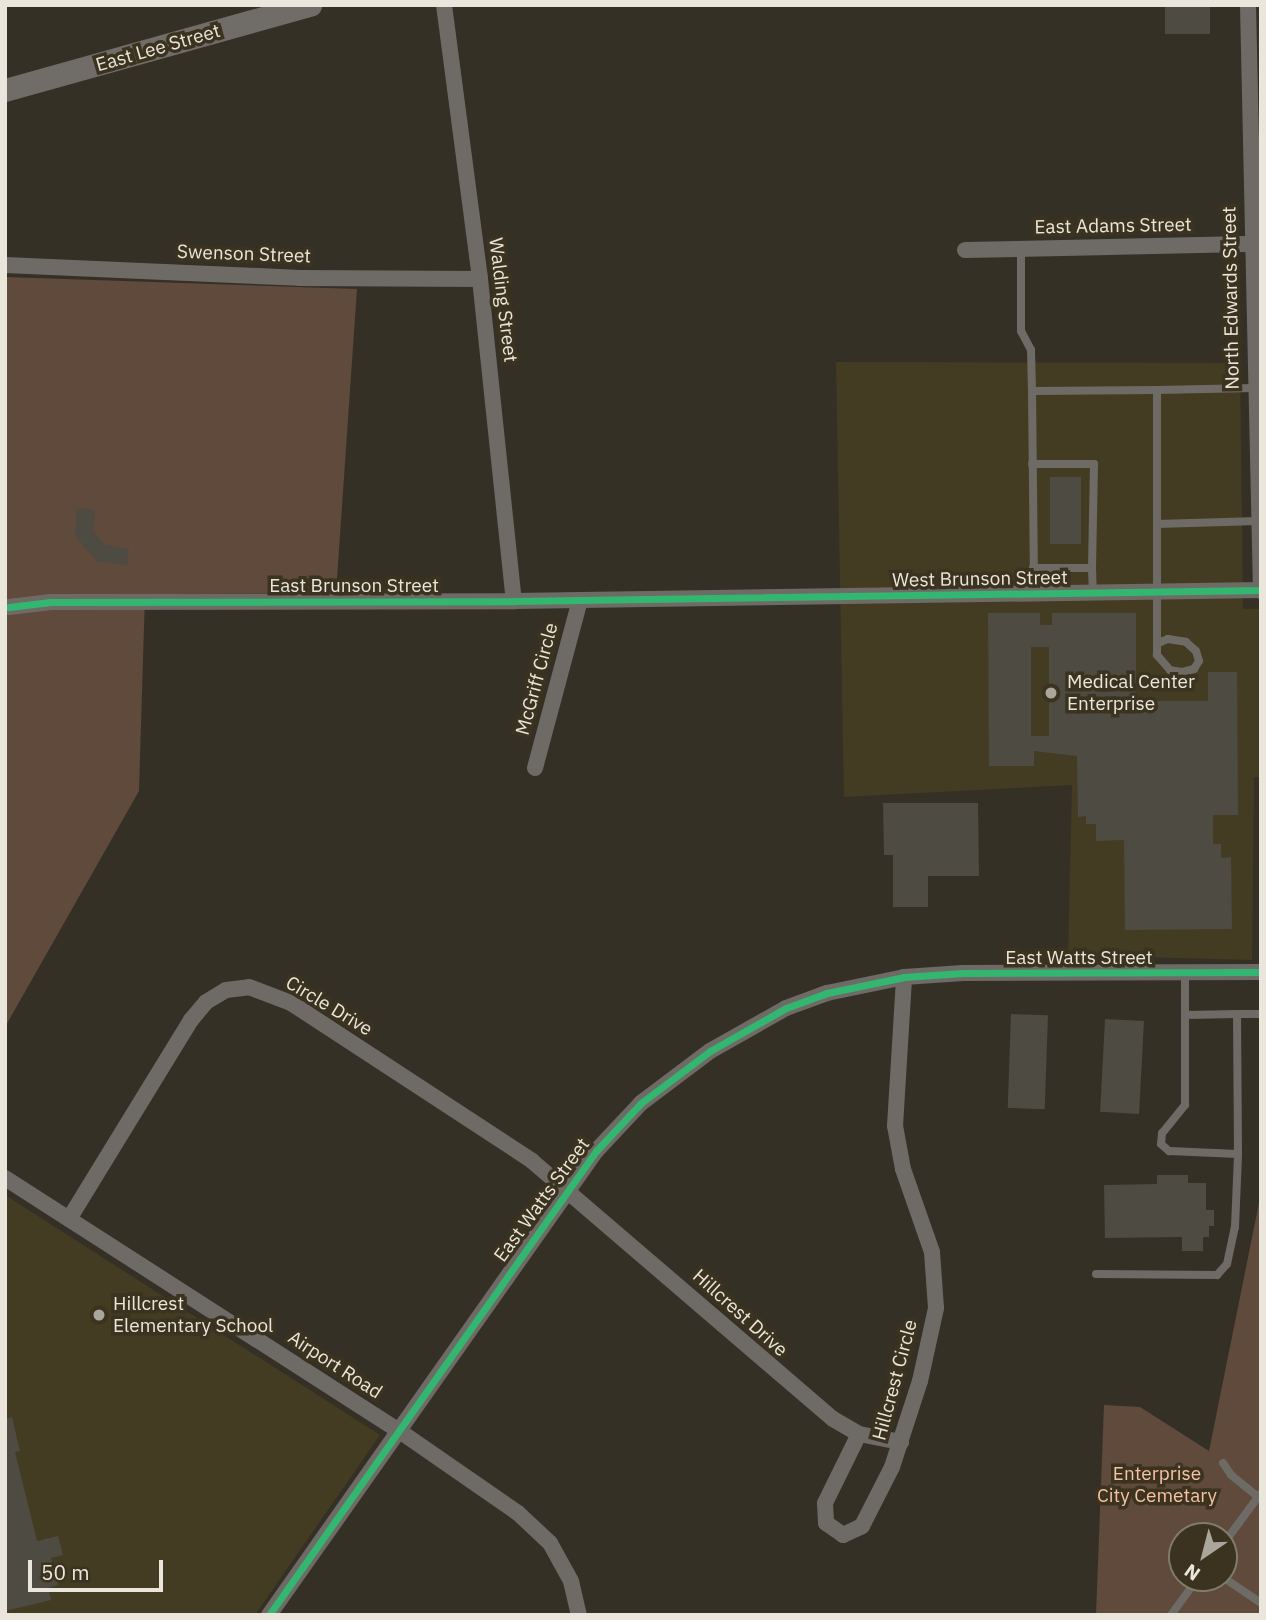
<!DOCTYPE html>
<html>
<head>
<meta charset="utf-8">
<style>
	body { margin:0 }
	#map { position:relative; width:1266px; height:1620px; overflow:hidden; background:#353026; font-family:"IBM Plex Sans",sans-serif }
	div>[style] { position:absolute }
	.built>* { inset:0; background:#443b23 }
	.green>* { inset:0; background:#5f4a3c }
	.building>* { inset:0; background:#4e4b43; transform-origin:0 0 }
	.lane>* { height:8px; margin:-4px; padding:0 4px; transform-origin:4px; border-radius:4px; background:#6e6b66 }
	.street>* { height:16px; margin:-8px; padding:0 8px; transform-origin:8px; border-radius:8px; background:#6e6b66 }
	.secondary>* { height:23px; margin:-11.5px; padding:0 11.5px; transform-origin:11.5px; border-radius:11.5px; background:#706c67 }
	.cycleway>* { height:7px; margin:-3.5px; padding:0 3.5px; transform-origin:3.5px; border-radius:3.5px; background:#33b770 }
	.dots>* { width:19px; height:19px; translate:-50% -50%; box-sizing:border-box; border:4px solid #3b3320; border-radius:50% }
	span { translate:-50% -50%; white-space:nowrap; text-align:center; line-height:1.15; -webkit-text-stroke:7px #3b3320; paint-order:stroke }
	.street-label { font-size:19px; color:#ebe6db }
	.poi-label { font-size:19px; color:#ebe6db }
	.left { translate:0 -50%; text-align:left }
	.park-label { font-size:19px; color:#f8c3a5 }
	.frame { position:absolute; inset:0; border:7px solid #ebe6db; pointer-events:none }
	.north { position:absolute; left:1168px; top:1522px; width:70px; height:70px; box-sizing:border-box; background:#3b3320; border:2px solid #817b6b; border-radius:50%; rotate:215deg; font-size:19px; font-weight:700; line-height:28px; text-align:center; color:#ebe6db }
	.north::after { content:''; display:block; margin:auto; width:24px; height:32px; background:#aba69c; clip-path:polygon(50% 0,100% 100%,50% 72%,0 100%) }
	.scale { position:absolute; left:28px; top:1560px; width:135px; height:32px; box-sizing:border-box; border:4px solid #ebe6db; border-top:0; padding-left:9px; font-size:21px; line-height:24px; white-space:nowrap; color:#ebe6db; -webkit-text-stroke:5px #3b3320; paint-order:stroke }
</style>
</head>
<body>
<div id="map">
	<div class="built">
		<i style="clip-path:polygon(836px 362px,1240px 363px,1243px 609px,1261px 609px,1261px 777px,1254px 777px,1252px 960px,1068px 955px,1072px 785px,844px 797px)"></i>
		<i style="clip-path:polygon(5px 1195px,380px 1435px,255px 1615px,5px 1615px)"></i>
	</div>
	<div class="green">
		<i style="clip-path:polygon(5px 277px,357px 289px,336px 593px,145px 594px,139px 791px,5px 1027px)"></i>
		<i style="clip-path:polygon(evenodd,1261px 1193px,1261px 1615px,1096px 1615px,1104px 1405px,1140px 1407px,1209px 1451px,1261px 1193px,1182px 1536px,1224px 1536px,1224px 1578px,1182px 1578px,1182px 1536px)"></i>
	</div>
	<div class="building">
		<i style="left:1165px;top:5px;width:45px;height:29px"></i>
		<i style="left:1050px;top:477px;width:31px;height:67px"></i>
		<i style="clip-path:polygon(77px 508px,95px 510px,93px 531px,105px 545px,129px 549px,127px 565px,97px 561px,75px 536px)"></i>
		<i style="clip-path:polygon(evenodd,988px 613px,1040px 613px,1040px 625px,1052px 625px,1052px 613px,1136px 613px,1136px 696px,1153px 701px,1208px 701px,1208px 672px,1237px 672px,1238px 815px,1213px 815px,1213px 844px,1221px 844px,1221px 858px,1231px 857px,1232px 929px,1125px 930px,1124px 840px,1096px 841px,1096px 824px,1086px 824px,1086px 816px,1078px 817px,1077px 756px,1034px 751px,1034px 766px,989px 766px,988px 613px,1031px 647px,1049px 647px,1049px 736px,1031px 736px,1031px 647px)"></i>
		<i style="clip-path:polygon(883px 803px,978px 803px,979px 876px,928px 876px,928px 907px,893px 907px,893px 855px,884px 855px)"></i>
		<i style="left:1011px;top:1014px;width:37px;height:94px;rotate:2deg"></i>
		<i style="left:1105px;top:1019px;width:39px;height:93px;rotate:3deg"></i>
		<i style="clip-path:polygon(1157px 1175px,1188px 1175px,1188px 1183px,1206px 1183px,1206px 1210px,1214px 1210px,1214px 1226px,1209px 1226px,1209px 1237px,1203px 1237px,1203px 1251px,1182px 1251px,1182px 1237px,1105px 1238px,1104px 1185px,1157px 1184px)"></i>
		<i style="clip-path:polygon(12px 1417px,20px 1451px,15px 1452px,37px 1541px,58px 1536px,63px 1555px,51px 1558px,58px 1585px,48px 1588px,51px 1600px,5px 1611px,5px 1419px)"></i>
	</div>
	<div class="lane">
		<i style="left:1021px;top:249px;width:82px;rotate:90deg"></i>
		<i style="left:1021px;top:331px;width:21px;rotate:62deg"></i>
		<i style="left:1031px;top:350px;width:41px;rotate:88.6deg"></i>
		<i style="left:1032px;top:391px;width:125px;rotate:-0.5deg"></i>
		<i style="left:1032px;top:391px;width:202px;rotate:89.4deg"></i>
		<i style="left:1032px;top:464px;width:62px"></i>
		<i style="left:1094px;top:464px;width:104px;rotate:91.1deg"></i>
		<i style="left:1157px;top:524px;width:101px;rotate:-1.7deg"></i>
		<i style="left:1033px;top:568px;width:59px"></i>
		<i style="left:1092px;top:568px;width:24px;rotate:88deg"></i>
		<i style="left:1158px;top:643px;width:11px;rotate:-22deg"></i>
		<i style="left:1168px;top:639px;width:18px;rotate:9deg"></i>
		<i style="left:1186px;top:642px;width:13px;rotate:42deg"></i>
		<i style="left:1196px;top:651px;width:10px;rotate:73deg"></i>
		<i style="left:1199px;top:661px;width:9px;rotate:122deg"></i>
		<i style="left:1194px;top:669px;width:12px;rotate:166deg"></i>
		<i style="left:1182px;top:672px;width:12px;rotate:-171deg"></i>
		<i style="left:1170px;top:670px;width:20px;rotate:-131deg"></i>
		<i style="left:1157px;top:655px;width:265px;rotate:-90deg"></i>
		<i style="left:1157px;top:390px;width:98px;rotate:-1.2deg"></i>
		<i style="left:1185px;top:973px;width:132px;rotate:90deg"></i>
		<i style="left:1185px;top:1105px;width:36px;rotate:129deg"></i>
		<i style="left:1162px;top:1133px;width:11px;rotate:95deg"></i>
		<i style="left:1161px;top:1144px;width:11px;rotate:41deg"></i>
		<i style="left:1169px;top:1151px;width:69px;rotate:2.5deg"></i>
		<i style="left:1237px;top:1014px;width:24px"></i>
		<i style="left:1096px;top:1274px;width:121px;rotate:0.5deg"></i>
		<i style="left:1217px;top:1275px;width:15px;rotate:-48deg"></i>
		<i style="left:1227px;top:1264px;width:38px;rotate:-78deg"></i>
		<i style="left:1235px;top:1227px;width:73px;rotate:-87.6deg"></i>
		<i style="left:1238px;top:1154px;width:140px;rotate:-90.4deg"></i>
		<i style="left:1237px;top:1014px;width:52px;rotate:178.9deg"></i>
		<i style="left:1223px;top:1463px;width:14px;rotate:56deg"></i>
		<i style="left:1231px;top:1475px;width:38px;rotate:39deg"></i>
		<i style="left:1224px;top:1543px;width:62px;rotate:-53.5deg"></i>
		<i style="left:1224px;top:1578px;width:45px;rotate:34deg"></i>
		<i style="left:1171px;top:1615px;width:46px;rotate:-53.9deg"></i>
	</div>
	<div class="street">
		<i style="left:444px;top:5px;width:276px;rotate:82.5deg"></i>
		<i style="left:480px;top:279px;width:324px;rotate:84deg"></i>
		<i style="left:1248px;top:5px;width:586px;rotate:88.73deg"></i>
		<i style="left:965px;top:250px;width:293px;rotate:-1.2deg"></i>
		<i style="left:5px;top:265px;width:295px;rotate:2.5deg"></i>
		<i style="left:300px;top:278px;width:180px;rotate:0.3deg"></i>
		<i style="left:9px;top:607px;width:42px;rotate:-6.8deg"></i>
		<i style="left:51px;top:602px;width:463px;rotate:-0.1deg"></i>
		<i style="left:514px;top:601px;width:747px;rotate:-0.84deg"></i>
		<i style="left:535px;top:768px;width:174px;rotate:-75deg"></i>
		<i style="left:5px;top:1178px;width:467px;rotate:32.7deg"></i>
		<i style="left:398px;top:1430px;width:146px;rotate:34.7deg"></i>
		<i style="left:518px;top:1513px;width:44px;rotate:43.2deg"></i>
		<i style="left:550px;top:1543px;width:43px;rotate:61.1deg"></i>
		<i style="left:571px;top:1581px;width:35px;rotate:77deg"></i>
		<i style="left:69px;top:1219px;width:233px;rotate:-58.5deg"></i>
		<i style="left:191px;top:1020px;width:23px;rotate:-50deg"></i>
		<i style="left:206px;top:1002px;width:23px;rotate:-31deg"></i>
		<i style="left:226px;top:990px;width:23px;rotate:-7deg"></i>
		<i style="left:249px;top:987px;width:45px;rotate:20.9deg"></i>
		<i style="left:291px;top:1003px;width:288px;rotate:33.2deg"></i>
		<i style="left:532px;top:1161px;width:396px;rotate:40.6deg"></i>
		<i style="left:833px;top:1419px;width:30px;rotate:30deg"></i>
		<i style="left:859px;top:1434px;width:43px;rotate:10.8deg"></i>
		<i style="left:859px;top:1434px;width:77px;rotate:116.2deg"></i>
		<i style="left:825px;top:1503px;width:20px;rotate:87deg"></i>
		<i style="left:826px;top:1523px;width:21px;rotate:35deg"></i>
		<i style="left:843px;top:1535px;width:21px;rotate:-25deg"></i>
		<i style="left:862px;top:1526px;width:66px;rotate:-63deg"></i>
		<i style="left:892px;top:1467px;width:90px;rotate:-72deg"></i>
		<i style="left:920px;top:1381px;width:75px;rotate:-77.6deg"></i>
		<i style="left:936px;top:1308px;width:56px;rotate:-94.1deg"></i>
		<i style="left:932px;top:1252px;width:88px;rotate:-109.3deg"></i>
		<i style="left:903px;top:1169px;width:44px;rotate:-100.5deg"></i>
		<i style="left:895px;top:1126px;width:149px;rotate:-86.5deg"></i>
		<i style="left:269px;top:1615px;width:568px;rotate:-54.83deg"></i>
		<i style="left:596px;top:1151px;width:66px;rotate:-46.8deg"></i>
		<i style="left:641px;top:1103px;width:86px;rotate:-37deg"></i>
		<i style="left:710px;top:1051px;width:87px;rotate:-29.5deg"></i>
		<i style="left:786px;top:1008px;width:44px;rotate:-20.1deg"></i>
		<i style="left:827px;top:993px;width:79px;rotate:-11.7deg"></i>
		<i style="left:904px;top:977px;width:59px;rotate:-3.9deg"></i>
		<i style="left:963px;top:973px;width:298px;rotate:-0.2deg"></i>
	</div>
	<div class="secondary">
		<i style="left:5px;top:90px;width:317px;rotate:-15.6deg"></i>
	</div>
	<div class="cycleway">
		<i style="left:9px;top:607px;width:42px;rotate:-6.8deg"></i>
		<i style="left:51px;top:602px;width:463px;rotate:-0.1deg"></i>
		<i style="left:514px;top:601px;width:747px;rotate:-0.84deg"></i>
		<i style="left:269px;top:1615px;width:568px;rotate:-54.83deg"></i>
		<i style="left:596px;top:1151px;width:66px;rotate:-46.8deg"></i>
		<i style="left:641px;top:1103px;width:86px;rotate:-37deg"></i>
		<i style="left:710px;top:1051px;width:87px;rotate:-29.5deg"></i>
		<i style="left:786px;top:1008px;width:44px;rotate:-20.1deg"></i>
		<i style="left:827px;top:993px;width:79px;rotate:-11.7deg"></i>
		<i style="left:904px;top:977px;width:59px;rotate:-3.9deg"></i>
		<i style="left:963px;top:973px;width:298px;rotate:-0.2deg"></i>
	</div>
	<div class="dots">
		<i style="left:1051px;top:693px;background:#aba69c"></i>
		<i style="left:99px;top:1315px;background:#aba69c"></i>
	</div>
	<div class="street-label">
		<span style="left:158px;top:48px;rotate:-16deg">East Lee Street</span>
		<span style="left:1113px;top:226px;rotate:-1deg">East Adams Street</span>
		<span style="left:244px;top:254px;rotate:2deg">Swenson Street</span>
		<span style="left:1231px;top:298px;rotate:-91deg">North Edwards Street</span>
		<span style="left:503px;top:300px;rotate:83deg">Walding Street</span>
		<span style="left:980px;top:579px;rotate:-1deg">West Brunson Street</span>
		<span style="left:354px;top:586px">East Brunson Street</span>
		<span style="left:537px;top:679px;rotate:-75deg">McGriff Circle</span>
		<span style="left:1079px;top:958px">East Watts Street</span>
		<span style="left:329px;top:1006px;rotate:31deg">Circle Drive</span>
		<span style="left:542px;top:1200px;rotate:-54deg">East Watts Street</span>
		<span style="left:740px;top:1313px;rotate:42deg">Hillcrest Drive</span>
		<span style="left:335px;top:1365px;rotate:33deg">Airport Road</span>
		<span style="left:895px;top:1380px;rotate:-75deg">Hillcrest Circle</span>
	</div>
	<div class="poi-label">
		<span class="left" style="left:1067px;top:693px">Medical Center<br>Enterprise</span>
		<span class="left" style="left:113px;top:1315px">Hillcrest<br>Elementary School</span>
	</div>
	<div class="park-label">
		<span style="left:1157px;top:1485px">Enterprise<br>City Cemetary</span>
	</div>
	<div class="frame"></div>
	<div class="north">N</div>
	<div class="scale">50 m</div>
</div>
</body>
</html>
